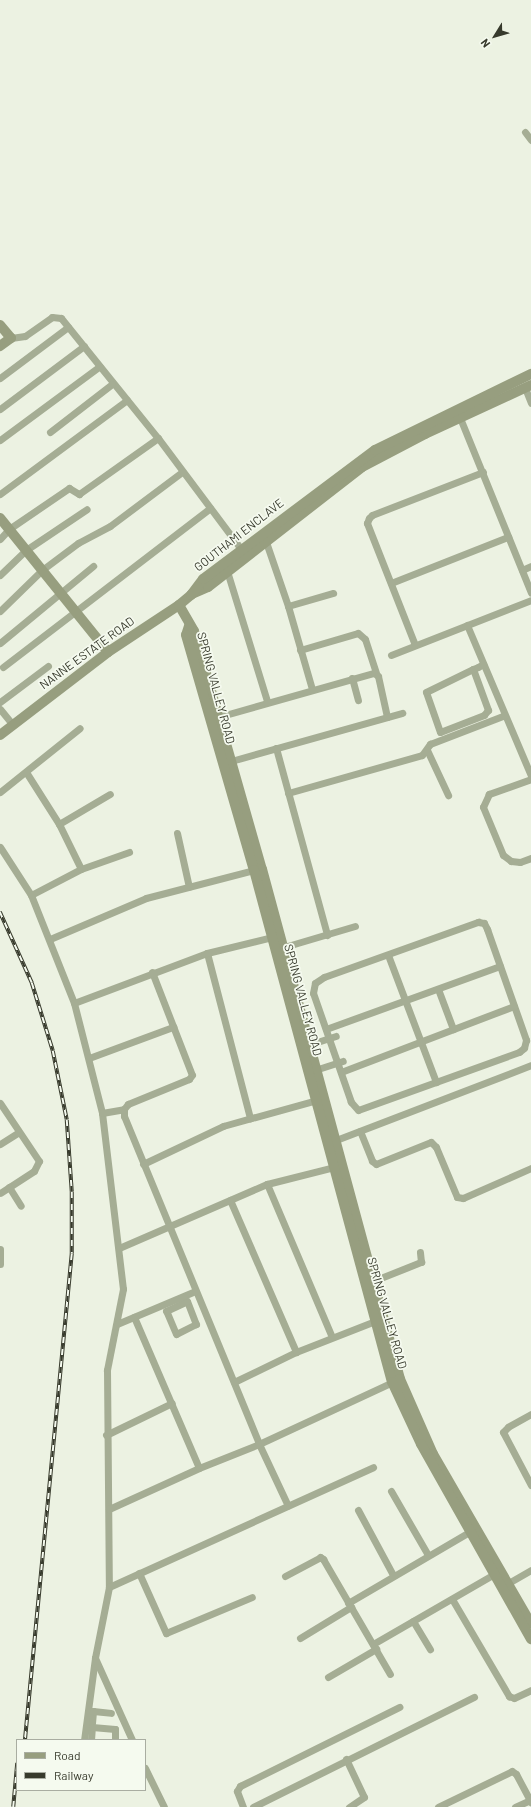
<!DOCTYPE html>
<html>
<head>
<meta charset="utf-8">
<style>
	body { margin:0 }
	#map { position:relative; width:531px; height:1807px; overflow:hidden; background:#ecf2e2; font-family:Barlow,sans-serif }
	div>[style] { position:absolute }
	.street>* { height:7px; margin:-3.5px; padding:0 3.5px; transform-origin:3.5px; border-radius:3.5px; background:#a5ad94 }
	.secondary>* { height:10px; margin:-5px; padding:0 5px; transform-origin:5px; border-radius:5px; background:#979e7f }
	.rail>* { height:3.5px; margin-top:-1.75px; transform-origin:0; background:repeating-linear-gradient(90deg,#f5faef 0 6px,#373a2c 0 12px); box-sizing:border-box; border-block:1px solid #373a2c }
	span { translate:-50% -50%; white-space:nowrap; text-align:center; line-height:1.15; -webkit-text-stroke:3.5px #f5faef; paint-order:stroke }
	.street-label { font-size:12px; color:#373a2c }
	.legend { position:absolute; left:16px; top:1739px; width:130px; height:52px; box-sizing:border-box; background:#f5faef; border:1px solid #a9ada1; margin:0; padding:5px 7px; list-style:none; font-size:12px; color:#373a2c }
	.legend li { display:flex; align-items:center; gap:8px; height:20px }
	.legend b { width:20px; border:1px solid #a9ada1 }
	.north { position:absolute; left:475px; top:16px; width:40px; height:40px; -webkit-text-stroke:3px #f5faef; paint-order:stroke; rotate:233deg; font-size:11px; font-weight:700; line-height:16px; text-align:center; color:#373a2c }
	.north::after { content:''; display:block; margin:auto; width:14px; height:18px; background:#373a2c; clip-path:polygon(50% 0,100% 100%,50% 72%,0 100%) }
</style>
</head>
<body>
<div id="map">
	<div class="street">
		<i style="left:525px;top:132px;width:10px;rotate:53deg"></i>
		<i style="left:11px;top:338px;width:14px;rotate:-8deg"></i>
		<i style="left:25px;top:336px;width:33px;rotate:-35deg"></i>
		<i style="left:52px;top:317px;width:9px;rotate:6deg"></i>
		<i style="left:61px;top:318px;width:154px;rotate:51.1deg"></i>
		<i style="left:158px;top:438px;width:139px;rotate:53.2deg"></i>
		<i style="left:0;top:378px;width:85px;rotate:-36.9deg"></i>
		<i style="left:525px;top:388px;width:16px;rotate:68deg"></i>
		<i style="left:0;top:409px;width:105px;rotate:-36.9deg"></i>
		<i style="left:458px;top:413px;width:194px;rotate:67.9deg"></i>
		<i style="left:50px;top:432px;width:78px;rotate:-37.7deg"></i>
		<i style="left:0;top:440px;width:124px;rotate:-36.5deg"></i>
		<i style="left:0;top:494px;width:158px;rotate:-36.5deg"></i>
		<i style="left:0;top:539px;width:13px;rotate:-48deg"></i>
		<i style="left:9px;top:529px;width:73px;rotate:-34.3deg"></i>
		<i style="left:69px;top:488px;width:12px;rotate:31deg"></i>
		<i style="left:79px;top:494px;width:97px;rotate:-35.3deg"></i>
		<i style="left:266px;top:542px;width:68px;rotate:71deg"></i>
		<i style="left:288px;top:606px;width:86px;rotate:73.9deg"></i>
		<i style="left:522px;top:570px;width:10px;rotate:-24deg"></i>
		<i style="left:227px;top:571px;width:136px;rotate:72.9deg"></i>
		<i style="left:0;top:575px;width:36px;rotate:-44deg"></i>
		<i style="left:26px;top:550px;width:73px;rotate:-33.9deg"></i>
		<i style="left:391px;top:583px;width:126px;rotate:-21.5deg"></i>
		<i style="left:288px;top:606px;width:47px;rotate:-16.1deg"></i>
		<i style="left:0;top:611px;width:59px;rotate:-44.3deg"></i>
		<i style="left:42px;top:570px;width:45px;rotate:-36.9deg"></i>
		<i style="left:78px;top:543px;width:36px;rotate:-28deg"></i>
		<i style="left:110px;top:526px;width:90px;rotate:-36.9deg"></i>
		<i style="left:467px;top:625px;width:164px;rotate:67deg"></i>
		<i style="left:0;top:643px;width:121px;rotate:-39.6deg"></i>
		<i style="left:415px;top:645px;width:131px;rotate:-111.5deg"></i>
		<i style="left:367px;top:523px;width:5px;rotate:-68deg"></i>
		<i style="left:369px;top:518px;width:4px;rotate:-45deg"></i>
		<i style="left:372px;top:515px;width:119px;rotate:-21.2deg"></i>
		<i style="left:300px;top:650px;width:60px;rotate:-16.3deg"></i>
		<i style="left:358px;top:633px;width:9px;rotate:41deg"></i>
		<i style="left:365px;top:639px;width:36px;rotate:72deg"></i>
		<i style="left:391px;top:655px;width:150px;rotate:-21.4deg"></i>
		<i style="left:3px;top:667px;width:261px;rotate:-37.5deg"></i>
		<i style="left:473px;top:669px;width:44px;rotate:69.9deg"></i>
		<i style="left:488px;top:710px;width:6px;rotate:129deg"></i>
		<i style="left:484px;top:715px;width:47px;rotate:158.9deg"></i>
		<i style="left:440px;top:732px;width:42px;rotate:-109.3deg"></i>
		<i style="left:426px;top:692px;width:52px;rotate:-26.1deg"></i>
		<i style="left:473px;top:669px;width:5px;rotate:-22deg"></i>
		<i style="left:478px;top:667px;width:6px;rotate:-31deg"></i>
		<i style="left:352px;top:678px;width:23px;rotate:75deg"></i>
		<i style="left:0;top:702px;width:60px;rotate:-36.9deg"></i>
		<i style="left:0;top:709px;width:21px;rotate:51deg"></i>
		<i style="left:218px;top:717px;width:162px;rotate:-15.8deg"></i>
		<i style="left:374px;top:673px;width:5px;rotate:37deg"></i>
		<i style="left:378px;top:676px;width:42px;rotate:77.6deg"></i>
		<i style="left:276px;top:748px;width:194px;rotate:74.7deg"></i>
		<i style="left:427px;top:750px;width:50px;rotate:65deg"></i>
		<i style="left:231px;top:761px;width:178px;rotate:-15.7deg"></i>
		<i style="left:26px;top:772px;width:62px;rotate:57.6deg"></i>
		<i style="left:59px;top:824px;width:50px;rotate:63.9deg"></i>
		<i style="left:531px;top:779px;width:45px;rotate:160.3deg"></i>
		<i style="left:489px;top:794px;width:14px;rotate:115deg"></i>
		<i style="left:483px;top:807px;width:52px;rotate:67.4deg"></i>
		<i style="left:503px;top:855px;width:10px;rotate:37deg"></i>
		<i style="left:511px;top:861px;width:9px;rotate:6deg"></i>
		<i style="left:520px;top:862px;width:12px;rotate:-20deg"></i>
		<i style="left:0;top:792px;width:102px;rotate:-38.7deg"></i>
		<i style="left:288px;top:793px;width:139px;rotate:-15.8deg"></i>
		<i style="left:422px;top:755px;width:14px;rotate:-54deg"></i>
		<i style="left:430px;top:744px;width:80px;rotate:-21.1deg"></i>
		<i style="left:59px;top:824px;width:59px;rotate:-30.5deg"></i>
		<i style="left:177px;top:833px;width:55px;rotate:77.5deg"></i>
		<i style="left:0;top:847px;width:57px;rotate:57.1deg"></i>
		<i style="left:31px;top:895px;width:116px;rotate:68.3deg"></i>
		<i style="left:74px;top:1003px;width:114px;rotate:75.7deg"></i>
		<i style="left:102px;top:1113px;width:177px;rotate:83.2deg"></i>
		<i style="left:123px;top:1289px;width:83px;rotate:101.2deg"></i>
		<i style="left:107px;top:1370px;width:217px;rotate:89.5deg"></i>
		<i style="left:109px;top:1587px;width:72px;rotate:101.2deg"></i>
		<i style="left:95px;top:1658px;width:83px;rotate:97.6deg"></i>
		<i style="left:31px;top:895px;width:56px;rotate:-27.5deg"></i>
		<i style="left:81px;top:869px;width:51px;rotate:-19.5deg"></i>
		<i style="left:478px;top:922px;width:6px;rotate:9deg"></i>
		<i style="left:484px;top:923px;width:7px;rotate:63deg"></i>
		<i style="left:487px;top:929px;width:118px;rotate:70.6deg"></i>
		<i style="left:526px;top:1040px;width:8px;rotate:104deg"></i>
		<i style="left:524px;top:1048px;width:6px;rotate:141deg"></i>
		<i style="left:519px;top:1052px;width:171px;rotate:160.2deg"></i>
		<i style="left:358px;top:1110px;width:11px;rotate:-131deg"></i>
		<i style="left:351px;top:1102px;width:115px;rotate:-109.2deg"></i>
		<i style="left:313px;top:993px;width:10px;rotate:-79deg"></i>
		<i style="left:315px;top:983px;width:11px;rotate:-34deg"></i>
		<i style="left:324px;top:977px;width:164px;rotate:-19.7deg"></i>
		<i style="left:50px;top:939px;width:104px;rotate:-23.1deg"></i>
		<i style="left:146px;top:898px;width:112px;rotate:-14.5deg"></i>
		<i style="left:284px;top:947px;width:74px;rotate:-16.5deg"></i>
		<i style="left:207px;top:953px;width:171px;rotate:75.4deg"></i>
		<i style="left:388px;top:955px;width:136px;rotate:69.3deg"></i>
		<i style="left:152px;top:972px;width:110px;rotate:68.8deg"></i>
		<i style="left:192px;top:1075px;width:5px;rotate:127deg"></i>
		<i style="left:189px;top:1079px;width:66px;rotate:157.7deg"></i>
		<i style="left:128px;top:1104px;width:6px;rotate:129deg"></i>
		<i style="left:124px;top:1109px;width:7px;rotate:90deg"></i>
		<i style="left:124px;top:1116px;width:355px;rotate:67.6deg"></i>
		<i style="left:259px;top:1444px;width:68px;rotate:64.9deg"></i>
		<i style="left:438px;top:989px;width:43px;rotate:69.4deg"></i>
		<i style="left:74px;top:1003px;width:142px;rotate:-20.6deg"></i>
		<i style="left:207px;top:953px;width:71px;rotate:-13.8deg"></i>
		<i style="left:326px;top:1029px;width:185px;rotate:-19.9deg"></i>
		<i style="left:311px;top:1044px;width:26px;rotate:-18deg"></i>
		<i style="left:89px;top:1058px;width:90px;rotate:-20.3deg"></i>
		<i style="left:318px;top:1069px;width:26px;rotate:-18deg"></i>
		<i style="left:341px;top:1072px;width:185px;rotate:-20.9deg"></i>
		<i style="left:0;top:1103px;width:70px;rotate:56.1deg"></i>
		<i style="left:39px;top:1161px;width:11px;rotate:117deg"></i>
		<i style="left:34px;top:1171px;width:40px;rotate:147.1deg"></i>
		<i style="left:102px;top:1113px;width:22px;rotate:-10deg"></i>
		<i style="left:360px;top:1131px;width:32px;rotate:68deg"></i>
		<i style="left:372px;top:1161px;width:5px;rotate:37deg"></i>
		<i style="left:376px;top:1164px;width:59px;rotate:-21.8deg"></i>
		<i style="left:431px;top:1142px;width:7px;rotate:45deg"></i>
		<i style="left:436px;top:1147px;width:54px;rotate:67.2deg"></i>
		<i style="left:457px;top:1197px;width:6px;rotate:9deg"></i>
		<i style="left:463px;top:1198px;width:74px;rotate:-23.8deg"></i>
		<i style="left:336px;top:1140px;width:209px;rotate:-21deg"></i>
		<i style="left:0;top:1144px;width:22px;rotate:-32deg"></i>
		<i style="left:143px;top:1164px;width:89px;rotate:-25.4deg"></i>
		<i style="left:223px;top:1126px;width:98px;rotate:-15.5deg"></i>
		<i style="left:267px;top:1184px;width:166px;rotate:67deg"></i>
		<i style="left:9px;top:1187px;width:22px;rotate:58deg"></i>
		<i style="left:230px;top:1200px;width:166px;rotate:66.5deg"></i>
		<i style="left:119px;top:1248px;width:161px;rotate:-23.4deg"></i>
		<i style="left:267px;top:1184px;width:73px;rotate:-14.2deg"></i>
		<i style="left:0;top:1249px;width:15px;rotate:90deg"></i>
		<i style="left:373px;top:1281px;width:52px;rotate:-21.6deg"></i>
		<i style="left:421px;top:1262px;width:10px;rotate:-96deg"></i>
		<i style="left:187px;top:1301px;width:25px;rotate:69deg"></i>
		<i style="left:196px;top:1324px;width:22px;rotate:153deg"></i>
		<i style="left:176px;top:1334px;width:25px;rotate:-113deg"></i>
		<i style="left:166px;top:1311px;width:23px;rotate:-25deg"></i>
		<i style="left:134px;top:1317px;width:164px;rotate:66.7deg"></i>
		<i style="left:117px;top:1324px;width:85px;rotate:-22.9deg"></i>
		<i style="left:234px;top:1382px;width:69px;rotate:-25.8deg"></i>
		<i style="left:296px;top:1352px;width:85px;rotate:-21.4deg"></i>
		<i style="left:531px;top:1414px;width:26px;rotate:151deg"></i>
		<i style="left:508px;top:1427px;width:7px;rotate:135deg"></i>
		<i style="left:503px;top:1432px;width:60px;rotate:62.2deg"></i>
		<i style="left:106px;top:1435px;width:73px;rotate:-25.9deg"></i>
		<i style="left:391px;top:1491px;width:74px;rotate:60deg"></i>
		<i style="left:109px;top:1509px;width:99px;rotate:-24.5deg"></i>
		<i style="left:199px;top:1468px;width:65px;rotate:-21.8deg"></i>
		<i style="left:259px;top:1444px;width:150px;rotate:-24.9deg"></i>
		<i style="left:358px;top:1510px;width:74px;rotate:61.7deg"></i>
		<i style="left:139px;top:1573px;width:66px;rotate:65.8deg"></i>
		<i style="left:166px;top:1633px;width:93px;rotate:-22.7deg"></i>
		<i style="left:285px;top:1576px;width:40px;rotate:-28deg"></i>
		<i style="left:320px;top:1557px;width:4px;rotate:34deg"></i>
		<i style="left:323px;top:1559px;width:133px;rotate:59.8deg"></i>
		<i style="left:505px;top:1585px;width:30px;rotate:-30deg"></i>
		<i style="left:109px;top:1587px;width:290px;rotate:-24.4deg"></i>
		<i style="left:452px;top:1599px;width:113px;rotate:59.6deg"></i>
		<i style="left:509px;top:1696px;width:5px;rotate:22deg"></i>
		<i style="left:514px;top:1698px;width:19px;rotate:-25deg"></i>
		<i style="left:348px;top:1603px;width:140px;rotate:-30.4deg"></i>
		<i style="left:413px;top:1621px;width:33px;rotate:59deg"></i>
		<i style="left:300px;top:1638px;width:60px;rotate:-31.3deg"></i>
		<i style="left:373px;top:1644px;width:140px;rotate:-30deg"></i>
		<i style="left:95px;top:1658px;width:90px;rotate:65.7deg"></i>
		<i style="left:328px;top:1677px;width:56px;rotate:-30.3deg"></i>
		<i style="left:92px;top:1723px;width:12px;rotate:-85deg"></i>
		<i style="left:93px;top:1711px;width:18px;rotate:6deg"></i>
		<i style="left:91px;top:1740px;width:13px;rotate:-86deg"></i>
		<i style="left:92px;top:1727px;width:23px;rotate:5deg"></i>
		<i style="left:115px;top:1729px;width:11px;rotate:90deg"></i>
		<i style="left:346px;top:1759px;width:42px;rotate:64.7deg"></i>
		<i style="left:364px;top:1797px;width:18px;rotate:146deg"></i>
		<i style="left:145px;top:1768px;width:43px;rotate:64deg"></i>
		<i style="left:243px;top:1807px;width:17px;rotate:-111deg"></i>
		<i style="left:237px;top:1791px;width:6px;rotate:-59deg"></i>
		<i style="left:240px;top:1786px;width:178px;rotate:-26.4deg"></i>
		<i style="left:253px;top:1807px;width:247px;rotate:-26.5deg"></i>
		<i style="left:438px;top:1807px;width:82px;rotate:-25.9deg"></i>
		<i style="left:512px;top:1771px;width:5px;rotate:37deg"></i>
		<i style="left:516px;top:1774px;width:32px;rotate:62deg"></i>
		<i style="left:515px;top:1807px;width:17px;rotate:-25deg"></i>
	</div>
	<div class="secondary">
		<i style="left:0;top:325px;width:17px;rotate:50deg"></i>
		<i style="left:11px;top:338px;width:14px;rotate:144deg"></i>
		<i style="left:0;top:518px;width:172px;rotate:51.1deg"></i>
		<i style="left:192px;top:594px;width:17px;rotate:-24deg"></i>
		<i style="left:208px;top:587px;width:195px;rotate:-37.9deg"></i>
		<i style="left:362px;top:467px;width:71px;rotate:-27.6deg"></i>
		<i style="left:425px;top:434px;width:117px;rotate:-24.8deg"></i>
		<i style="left:179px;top:605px;width:30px;rotate:60deg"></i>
		<i style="left:194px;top:631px;width:248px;rotate:74.1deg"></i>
		<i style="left:262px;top:869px;width:528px;rotate:74.86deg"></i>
		<i style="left:400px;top:1379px;width:82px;rotate:66.3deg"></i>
		<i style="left:433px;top:1454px;width:196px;rotate:60deg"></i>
		<i style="left:189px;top:626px;width:9px;rotate:108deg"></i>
		<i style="left:186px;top:635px;width:245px;rotate:73.9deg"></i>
		<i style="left:254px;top:870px;width:530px;rotate:74.92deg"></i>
		<i style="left:392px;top:1382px;width:68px;rotate:64.9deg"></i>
		<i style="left:421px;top:1444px;width:224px;rotate:60.6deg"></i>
		<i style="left:0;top:735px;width:136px;rotate:-37.5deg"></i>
		<i style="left:108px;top:652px;width:85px;rotate:-33.5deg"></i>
		<i style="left:179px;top:605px;width:16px;rotate:-40deg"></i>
		<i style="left:191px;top:595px;width:20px;rotate:-53deg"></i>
		<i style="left:203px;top:579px;width:215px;rotate:-36.9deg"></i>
		<i style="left:375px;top:450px;width:174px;rotate:-26deg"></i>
	</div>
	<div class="rail">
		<i style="left:0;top:912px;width:78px;rotate:65.7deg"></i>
		<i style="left:32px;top:983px;width:71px;rotate:72.8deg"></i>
		<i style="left:53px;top:1051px;width:70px;rotate:78.5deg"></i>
		<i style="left:67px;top:1120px;width:72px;rotate:86deg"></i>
		<i style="left:72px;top:1192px;width:62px;rotate:90deg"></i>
		<i style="left:72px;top:1254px;width:488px;rotate:95.5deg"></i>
		<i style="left:13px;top:1807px;width:44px;rotate:-84.8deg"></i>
	</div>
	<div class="street-label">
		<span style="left:239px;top:535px;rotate:-38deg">GOUTHAMI ENCLAVE</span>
		<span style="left:87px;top:653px;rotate:-36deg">NANNE ESTATE ROAD</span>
		<span style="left:216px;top:688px;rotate:75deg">SPRING VALLEY ROAD</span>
		<span style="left:303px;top:1000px;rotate:75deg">SPRING VALLEY ROAD</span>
		<span style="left:387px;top:1313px;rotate:74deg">SPRING VALLEY ROAD</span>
	</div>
	<ul class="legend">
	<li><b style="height:5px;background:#979e7f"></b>Road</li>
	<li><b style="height:5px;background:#373a2c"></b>Railway</li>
	</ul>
	<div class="north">N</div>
</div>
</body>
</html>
